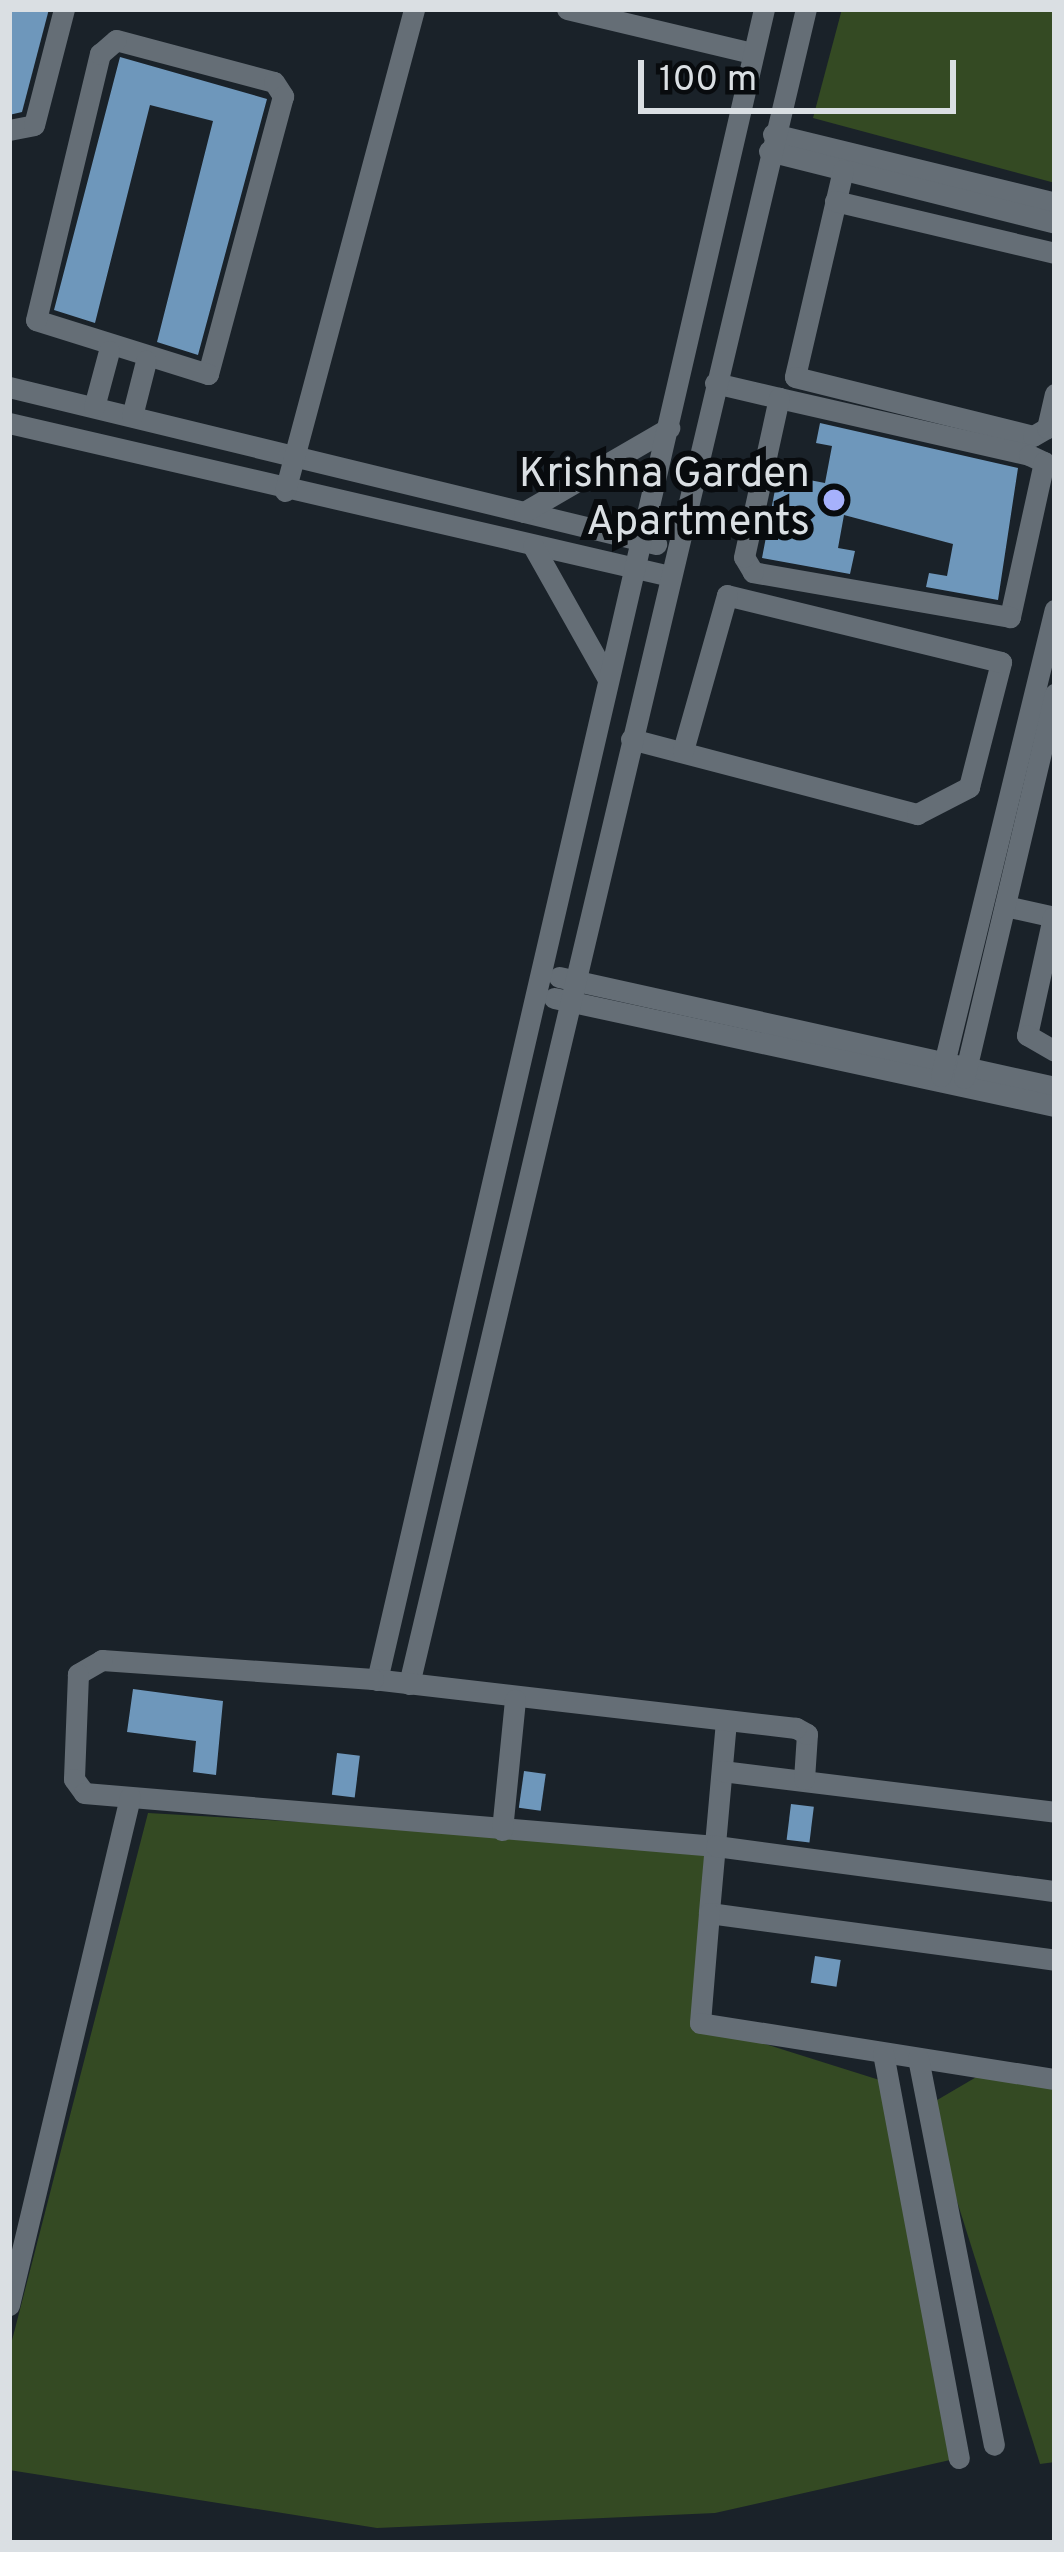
<!DOCTYPE html>
<html>
<head>
<meta charset="utf-8">
<style>
	body { margin:0 }
	#map { position:relative; width:1064px; height:2552px; overflow:hidden; background:#1a2229; font-family:Overpass,sans-serif }
	div>[style] { position:absolute }
	.green>* { inset:0; background:#344a23 }
	.building>* { inset:0; background:#6e97bb; transform-origin:0 0 }
	.street>* { height:21px; margin:-10.5px; padding:0 10.5px; transform-origin:10.5px; border-radius:10.5px; background:#656e76 }
	.dots>* { width:33px; height:33px; translate:-50% -50%; box-sizing:border-box; border:6px solid #080b0e; border-radius:50% }
	span { translate:-50% -50%; white-space:nowrap; text-align:center; line-height:1.15; -webkit-text-stroke:12px #080b0e; paint-order:stroke }
	.poi-label { font-size:42px; color:#dadfe3 }
	.right { translate:-100% -50%; text-align:right }
	.frame { position:absolute; inset:0; border:12px solid #dadfe3; pointer-events:none }
	.scale { position:absolute; left:638px; top:60px; width:318px; height:54px; box-sizing:border-box; border:6px solid #dadfe3; border-top:0; padding-left:15px; font-size:36px; line-height:42px; white-space:nowrap; color:#dadfe3; -webkit-text-stroke:9px #080b0e; paint-order:stroke }
</style>
</head>
<body>
<div id="map">
	<div class="green">
		<i style="clip-path:polygon(842px 9px,1055px 9px,1055px 183px,813px 118px)"></i>
		<i style="clip-path:polygon(148px 1813px,716px 1846px,708px 2026px,889px 2083px,959px 2458px,715px 2513px,377px 2528px,9px 2470px,9px 2352px)"></i>
		<i style="clip-path:polygon(990px 2069px,1055px 2079px,1055px 2462px,1040px 2464px,927px 2106px)"></i>
	</div>
	<div class="building">
		<i style="clip-path:polygon(9px 9px,49px 9px,22px 112px,9px 115px)"></i>
		<i style="clip-path:polygon(120px 57px,267px 99px,198px 355px,157px 342px,213px 121px,150px 105px,95px 323px,54px 310px)"></i>
		<i style="clip-path:polygon(820px 423px,1018px 468px,998px 600px,926px 587px,929px 573px,947px 576px,953px 544px,844px 515px,838px 548px,855px 551px,850px 574px,762px 558px,778px 474px,825px 483px,832px 446px,816px 443px)"></i>
		<i style="clip-path:polygon(133px 1689px,223px 1701px,216px 1775px,193px 1772px,196px 1741px,127px 1732px)"></i>
		<i style="left:337px;top:1753px;width:23px;height:42px;rotate:7deg"></i>
		<i style="left:524px;top:1771px;width:22px;height:37px;rotate:8deg"></i>
		<i style="left:791px;top:1804px;width:23px;height:36px;rotate:7deg"></i>
		<i style="left:815px;top:1956px;width:26px;height:27px;rotate:9deg"></i>
	</div>
	<div class="street">
		<i style="left:567px;top:9px;width:190px;rotate:13.4deg"></i>
		<i style="left:116px;top:40px;width:163px;rotate:14.9deg"></i>
		<i style="left:274px;top:82px;width:17px;rotate:57deg"></i>
		<i style="left:283px;top:96px;width:288px;rotate:105.1deg"></i>
		<i style="left:208px;top:374px;width:180px;rotate:-162.6deg"></i>
		<i style="left:36px;top:320px;width:274px;rotate:-76.5deg"></i>
		<i style="left:100px;top:54px;width:21px;rotate:-41deg"></i>
		<i style="left:9px;top:130px;width:25px;rotate:-11deg"></i>
		<i style="left:34px;top:125px;width:120px;rotate:-75.5deg"></i>
		<i style="left:773px;top:134px;width:290px;rotate:13.7deg"></i>
		<i style="left:769px;top:151px;width:295px;rotate:14.1deg"></i>
		<i style="left:843px;top:170px;width:212px;rotate:103.1deg"></i>
		<i style="left:795px;top:377px;width:245px;rotate:13.9deg"></i>
		<i style="left:1033px;top:436px;width:16px;rotate:-30deg"></i>
		<i style="left:1047px;top:428px;width:35px;rotate:-77deg"></i>
		<i style="left:835px;top:201px;width:226px;rotate:13.3deg"></i>
		<i style="left:715px;top:383px;width:66px;rotate:13.2deg"></i>
		<i style="left:779px;top:398px;width:256px;rotate:12.8deg"></i>
		<i style="left:1029px;top:455px;width:17px;rotate:25deg"></i>
		<i style="left:1044px;top:462px;width:159px;rotate:102.4deg"></i>
		<i style="left:1010px;top:617px;width:261px;rotate:-170.1deg"></i>
		<i style="left:753px;top:572px;width:17px;rotate:-121deg"></i>
		<i style="left:744px;top:557px;width:163px;rotate:-77.6deg"></i>
		<i style="left:9px;top:387px;width:666px;rotate:13.64deg"></i>
		<i style="left:94px;top:407px;width:58px;rotate:-75deg"></i>
		<i style="left:132px;top:416px;width:57px;rotate:-75.7deg"></i>
		<i style="left:9px;top:423px;width:678px;rotate:13.03deg"></i>
		<i style="left:285px;top:491px;width:499px;rotate:-75deg"></i>
		<i style="left:524px;top:512px;width:168px;rotate:-30.1deg"></i>
		<i style="left:533px;top:546px;width:153px;rotate:60.6deg"></i>
		<i style="left:631px;top:739px;width:296px;rotate:14.7deg"></i>
		<i style="left:917px;top:814px;width:59px;rotate:-27.4deg"></i>
		<i style="left:969px;top:787px;width:129px;rotate:-75.6deg"></i>
		<i style="left:1001px;top:662px;width:282px;rotate:-166.3deg"></i>
		<i style="left:727px;top:595px;width:162px;rotate:105.8deg"></i>
		<i style="left:1005px;top:906px;width:51px;rotate:12.4deg"></i>
		<i style="left:1053px;top:917px;width:121px;rotate:102.4deg"></i>
		<i style="left:1027px;top:1035px;width:32px;rotate:30deg"></i>
		<i style="left:559px;top:977px;width:508px;rotate:12.5deg"></i>
		<i style="left:554px;top:998px;width:513px;rotate:12.17deg"></i>
		<i style="left:941px;top:1076px;width:480px;rotate:-76.3deg"></i>
		<i style="left:964px;top:1078px;width:395px;rotate:-76.7deg"></i>
		<i style="left:377px;top:1680px;width:1715px;rotate:-76.96deg"></i>
		<i style="left:409px;top:1684px;width:1721px;rotate:-76.67deg"></i>
		<i style="left:726px;top:1721px;width:193px;rotate:95.1deg"></i>
		<i style="left:709px;top:1913px;width:349px;rotate:7.7deg"></i>
		<i style="left:722px;top:1771px;width:336px;rotate:7deg"></i>
		<i style="left:804px;top:1779px;width:45px;rotate:-86.2deg"></i>
		<i style="left:807px;top:1734px;width:13px;rotate:-151deg"></i>
		<i style="left:796px;top:1728px;width:426px;rotate:-173.4deg"></i>
		<i style="left:373px;top:1679px;width:272px;rotate:-176deg"></i>
		<i style="left:102px;top:1660px;width:28px;rotate:150deg"></i>
		<i style="left:78px;top:1674px;width:105px;rotate:92.2deg"></i>
		<i style="left:74px;top:1779px;width:17px;rotate:54deg"></i>
		<i style="left:84px;top:1793px;width:634px;rotate:4.79deg"></i>
		<i style="left:716px;top:1846px;width:342px;rotate:7.6deg"></i>
		<i style="left:502px;top:1830px;width:131px;rotate:-84.3deg"></i>
		<i style="left:709px;top:1913px;width:110px;rotate:94.7deg"></i>
		<i style="left:700px;top:2023px;width:359px;rotate:9deg"></i>
		<i style="left:883px;top:2053px;width:412px;rotate:79.4deg"></i>
		<i style="left:918px;top:2058px;width:394px;rotate:78.9deg"></i>
		<i style="left:9px;top:2305px;width:522px;rotate:-76.6deg"></i>
	</div>
	<div class="dots">
		<i style="left:834px;top:500px;background:#a6b1fc"></i>
	</div>
	<div class="poi-label">
		<span class="right" style="left:810px;top:500px">Krishna Garden<br>Apartments</span>
	</div>
	<div class="frame"></div>
	<div class="scale">100 m</div>
</div>
</body>
</html>
